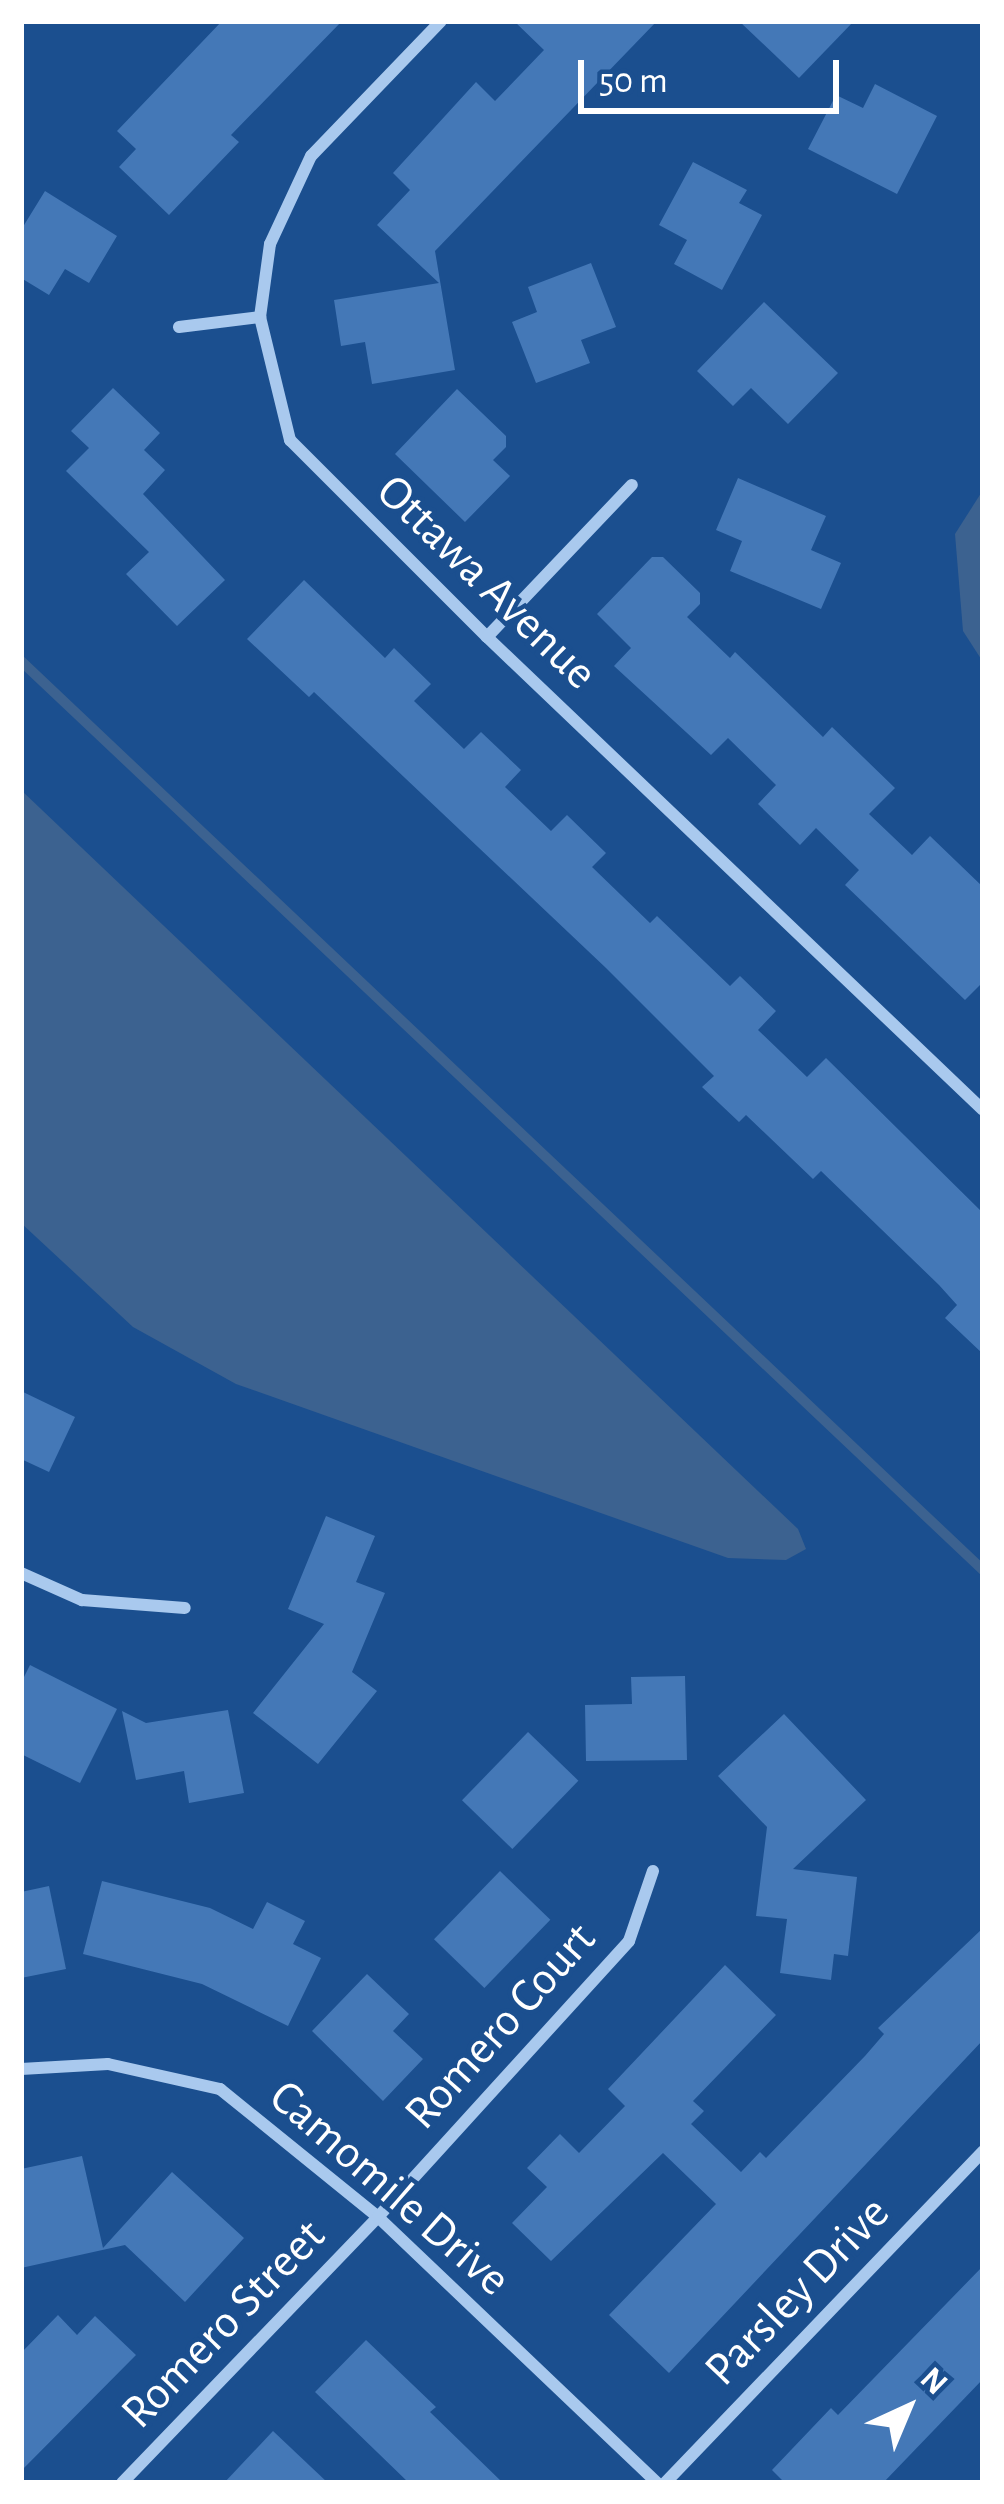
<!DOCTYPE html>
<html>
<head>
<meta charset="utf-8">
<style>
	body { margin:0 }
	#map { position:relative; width:1004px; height:2504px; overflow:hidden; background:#1b4f8f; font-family:"Alegreya Sans",sans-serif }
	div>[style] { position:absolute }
	.water>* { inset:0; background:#3c6290 }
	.stream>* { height:10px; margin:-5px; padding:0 5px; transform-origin:5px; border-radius:5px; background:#3c6290 }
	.building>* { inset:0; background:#4478b7; transform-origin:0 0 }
	.minor>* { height:12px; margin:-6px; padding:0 6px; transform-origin:6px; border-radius:6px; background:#a9c9ee }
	span { translate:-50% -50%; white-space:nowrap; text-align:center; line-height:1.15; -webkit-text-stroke:9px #1b4f8f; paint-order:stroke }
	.street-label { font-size:48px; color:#fff }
	.frame { position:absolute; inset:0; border:24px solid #fff; pointer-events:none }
	.north { position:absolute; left:848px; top:2348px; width:120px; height:120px; -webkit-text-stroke:9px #1b4f8f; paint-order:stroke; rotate:44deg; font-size:33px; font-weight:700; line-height:48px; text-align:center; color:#fff }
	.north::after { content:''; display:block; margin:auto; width:42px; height:54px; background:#fff; clip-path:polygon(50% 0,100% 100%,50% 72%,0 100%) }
	.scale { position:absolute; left:578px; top:60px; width:261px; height:54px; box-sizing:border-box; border:6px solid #fff; border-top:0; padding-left:15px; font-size:36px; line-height:42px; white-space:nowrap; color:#fff; -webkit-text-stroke:9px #1b4f8f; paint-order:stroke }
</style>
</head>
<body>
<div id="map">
	<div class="water">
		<i style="clip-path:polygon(983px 490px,983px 662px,963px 631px,955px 534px)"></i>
		<i style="clip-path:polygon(21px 790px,798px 1529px,806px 1549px,786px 1560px,728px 1558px,236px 1384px,133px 1327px,21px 1223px)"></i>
	</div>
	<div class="stream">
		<i style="left:21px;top:661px;width:1324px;rotate:43.38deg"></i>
	</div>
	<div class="building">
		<i style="clip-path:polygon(222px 21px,342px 21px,231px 135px,239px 142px,169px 215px,119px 167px,136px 149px,117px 131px)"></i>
		<i style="clip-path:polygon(514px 21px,657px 21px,435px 251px,455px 370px,372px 384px,365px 342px,341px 346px,334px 300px,439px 283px,377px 225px,410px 190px,393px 173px,476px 82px,495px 101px,544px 50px)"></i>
		<i style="clip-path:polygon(739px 21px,854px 21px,799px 78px)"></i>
		<i style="clip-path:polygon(875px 84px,937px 116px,897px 194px,808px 149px,836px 95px,863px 108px)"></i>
		<i style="clip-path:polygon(693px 162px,747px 190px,739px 203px,762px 215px,722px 290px,674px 264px,687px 240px,659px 225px)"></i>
		<i style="clip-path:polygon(45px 191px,117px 236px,89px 283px,65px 269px,49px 295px,21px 278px,21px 230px)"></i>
		<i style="clip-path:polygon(591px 263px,616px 327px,581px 340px,590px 363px,536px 383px,512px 322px,537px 312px,528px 287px)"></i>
		<i style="clip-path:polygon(764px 302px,838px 373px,788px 424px,751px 388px,733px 406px,697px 371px)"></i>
		<i style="clip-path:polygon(113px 388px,160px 433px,144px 450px,165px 470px,143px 494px,225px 580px,177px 626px,126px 574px,149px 552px,66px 471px,89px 448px,71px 431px)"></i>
		<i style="clip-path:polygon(457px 389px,506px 436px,506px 447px,493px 460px,510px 476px,465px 522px,395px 454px)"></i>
		<i style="clip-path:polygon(738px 478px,826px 516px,811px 550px,841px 563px,821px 609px,730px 571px,742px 541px,716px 530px)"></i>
		<i style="clip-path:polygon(652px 557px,663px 557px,700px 593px,700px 604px,687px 617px,730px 658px,735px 652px,823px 737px,832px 727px,895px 788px,869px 814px,912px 855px,930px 836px,983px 887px,983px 982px,965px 1000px,845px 885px,859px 870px,816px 828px,800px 845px,758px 804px,776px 785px,728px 738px,711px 755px,614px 666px,631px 648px,597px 614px)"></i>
		<i style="clip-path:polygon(304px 580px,385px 658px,394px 648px,431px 684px,414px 701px,464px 749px,481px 732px,521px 770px,505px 787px,551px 831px,567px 815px,606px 853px,592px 867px,650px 923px,657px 916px,730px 986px,740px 976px,776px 1011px,758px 1030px,807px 1077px,826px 1058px,983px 1213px,983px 1354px,945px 1318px,957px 1305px,939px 1285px,821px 1171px,813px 1179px,746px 1115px,739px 1122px,702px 1087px,714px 1076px,606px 968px,314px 692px,309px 697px,247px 639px)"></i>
		<i style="clip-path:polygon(21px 1391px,75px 1417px,49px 1472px,21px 1459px)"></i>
		<i style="clip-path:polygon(326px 1516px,375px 1536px,356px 1582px,385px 1593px,352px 1672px,377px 1691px,318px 1764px,253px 1713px,324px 1624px,288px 1609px)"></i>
		<i style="clip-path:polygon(30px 1665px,117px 1709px,80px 1783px,21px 1754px,21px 1683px)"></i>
		<i style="clip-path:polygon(685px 1676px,687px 1760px,586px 1761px,585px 1705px,632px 1704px,631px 1677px)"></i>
		<i style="clip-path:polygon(228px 1710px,244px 1793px,189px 1803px,184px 1771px,136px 1780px,122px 1711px,146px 1723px)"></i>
		<i style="clip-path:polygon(784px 1714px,866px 1800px,793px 1869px,857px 1877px,848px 1956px,834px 1954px,831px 1980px,780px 1973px,787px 1919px,756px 1916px,767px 1827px,718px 1776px)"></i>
		<i style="left:528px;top:1732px;width:70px;height:95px;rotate:44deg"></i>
		<i style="left:500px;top:1871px;width:70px;height:95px;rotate:44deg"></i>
		<i style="clip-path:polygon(102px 1881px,210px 1908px,253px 1929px,267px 1902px,305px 1921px,293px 1944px,321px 1958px,288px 2026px,202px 1984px,83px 1954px)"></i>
		<i style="clip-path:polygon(49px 1886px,66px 1969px,21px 1978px,21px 1892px)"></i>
		<i style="clip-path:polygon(983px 1928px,983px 2040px,669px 2373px,609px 2315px,716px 2204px,663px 2153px,551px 2261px,512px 2223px,547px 2187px,527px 2168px,560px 2134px,579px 2153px,625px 2106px,608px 2089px,725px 1965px,776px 2015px,693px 2101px,704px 2111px,691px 2124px,741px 2172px,760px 2152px,766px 2158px,865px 2056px,884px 2034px,878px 2028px)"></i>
		<i style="clip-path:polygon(367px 1974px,409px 2014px,393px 2031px,423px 2059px,383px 2101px,312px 2031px)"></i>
		<i style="clip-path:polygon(82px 2156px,103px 2248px,172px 2172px,244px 2238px,185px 2302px,125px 2245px,21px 2268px,21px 2169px)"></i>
		<i style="clip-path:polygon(983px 2266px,983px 2379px,883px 2483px,785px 2483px,772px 2470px,831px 2408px,838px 2415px)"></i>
		<i style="clip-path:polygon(58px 2315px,77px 2335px,95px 2316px,136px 2355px,21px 2471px,21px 2353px)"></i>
		<i style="clip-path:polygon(366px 2340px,436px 2407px,430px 2412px,503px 2483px,409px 2483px,315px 2392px)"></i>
		<i style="clip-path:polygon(273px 2431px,328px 2483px,224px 2483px)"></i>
	</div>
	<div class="minor">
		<i style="left:441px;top:21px;width:187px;rotate:133.9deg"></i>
		<i style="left:311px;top:156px;width:97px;rotate:115deg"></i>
		<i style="left:270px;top:244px;width:74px;rotate:97.8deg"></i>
		<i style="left:260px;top:317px;width:127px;rotate:76.3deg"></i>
		<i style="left:290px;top:440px;width:279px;rotate:45deg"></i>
		<i style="left:487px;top:637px;width:685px;rotate:43.64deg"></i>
		<i style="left:179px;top:327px;width:82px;rotate:-7deg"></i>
		<i style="left:487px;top:637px;width:210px;rotate:-46.4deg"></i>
		<i style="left:21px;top:1573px;width:67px;rotate:23.9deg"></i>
		<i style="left:82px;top:1600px;width:103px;rotate:4.4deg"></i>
		<i style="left:21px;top:2069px;width:87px;rotate:-3.3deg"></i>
		<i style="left:108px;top:2064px;width:115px;rotate:12.6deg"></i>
		<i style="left:220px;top:2089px;width:203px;rotate:39deg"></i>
		<i style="left:378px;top:2217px;width:385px;rotate:43.6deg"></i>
		<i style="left:122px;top:2483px;width:369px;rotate:-46.1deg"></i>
		<i style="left:378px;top:2217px;width:373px;rotate:-47.7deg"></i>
		<i style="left:629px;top:1941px;width:74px;rotate:-71.1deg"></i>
		<i style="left:665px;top:2483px;width:460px;rotate:-46.2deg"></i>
	</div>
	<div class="street-label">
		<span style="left:486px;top:583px;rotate:44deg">Ottawa Avenue</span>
		<span style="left:501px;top:2027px;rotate:-48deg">Romero Court</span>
		<span style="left:389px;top:2189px;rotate:41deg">Camomile Drive</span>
		<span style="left:798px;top:2292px;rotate:-46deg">Parsley Drive</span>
		<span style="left:224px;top:2325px;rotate:-46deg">Romero Street</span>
	</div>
	<div class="frame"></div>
	<div class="north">N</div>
	<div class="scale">50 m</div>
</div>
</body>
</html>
